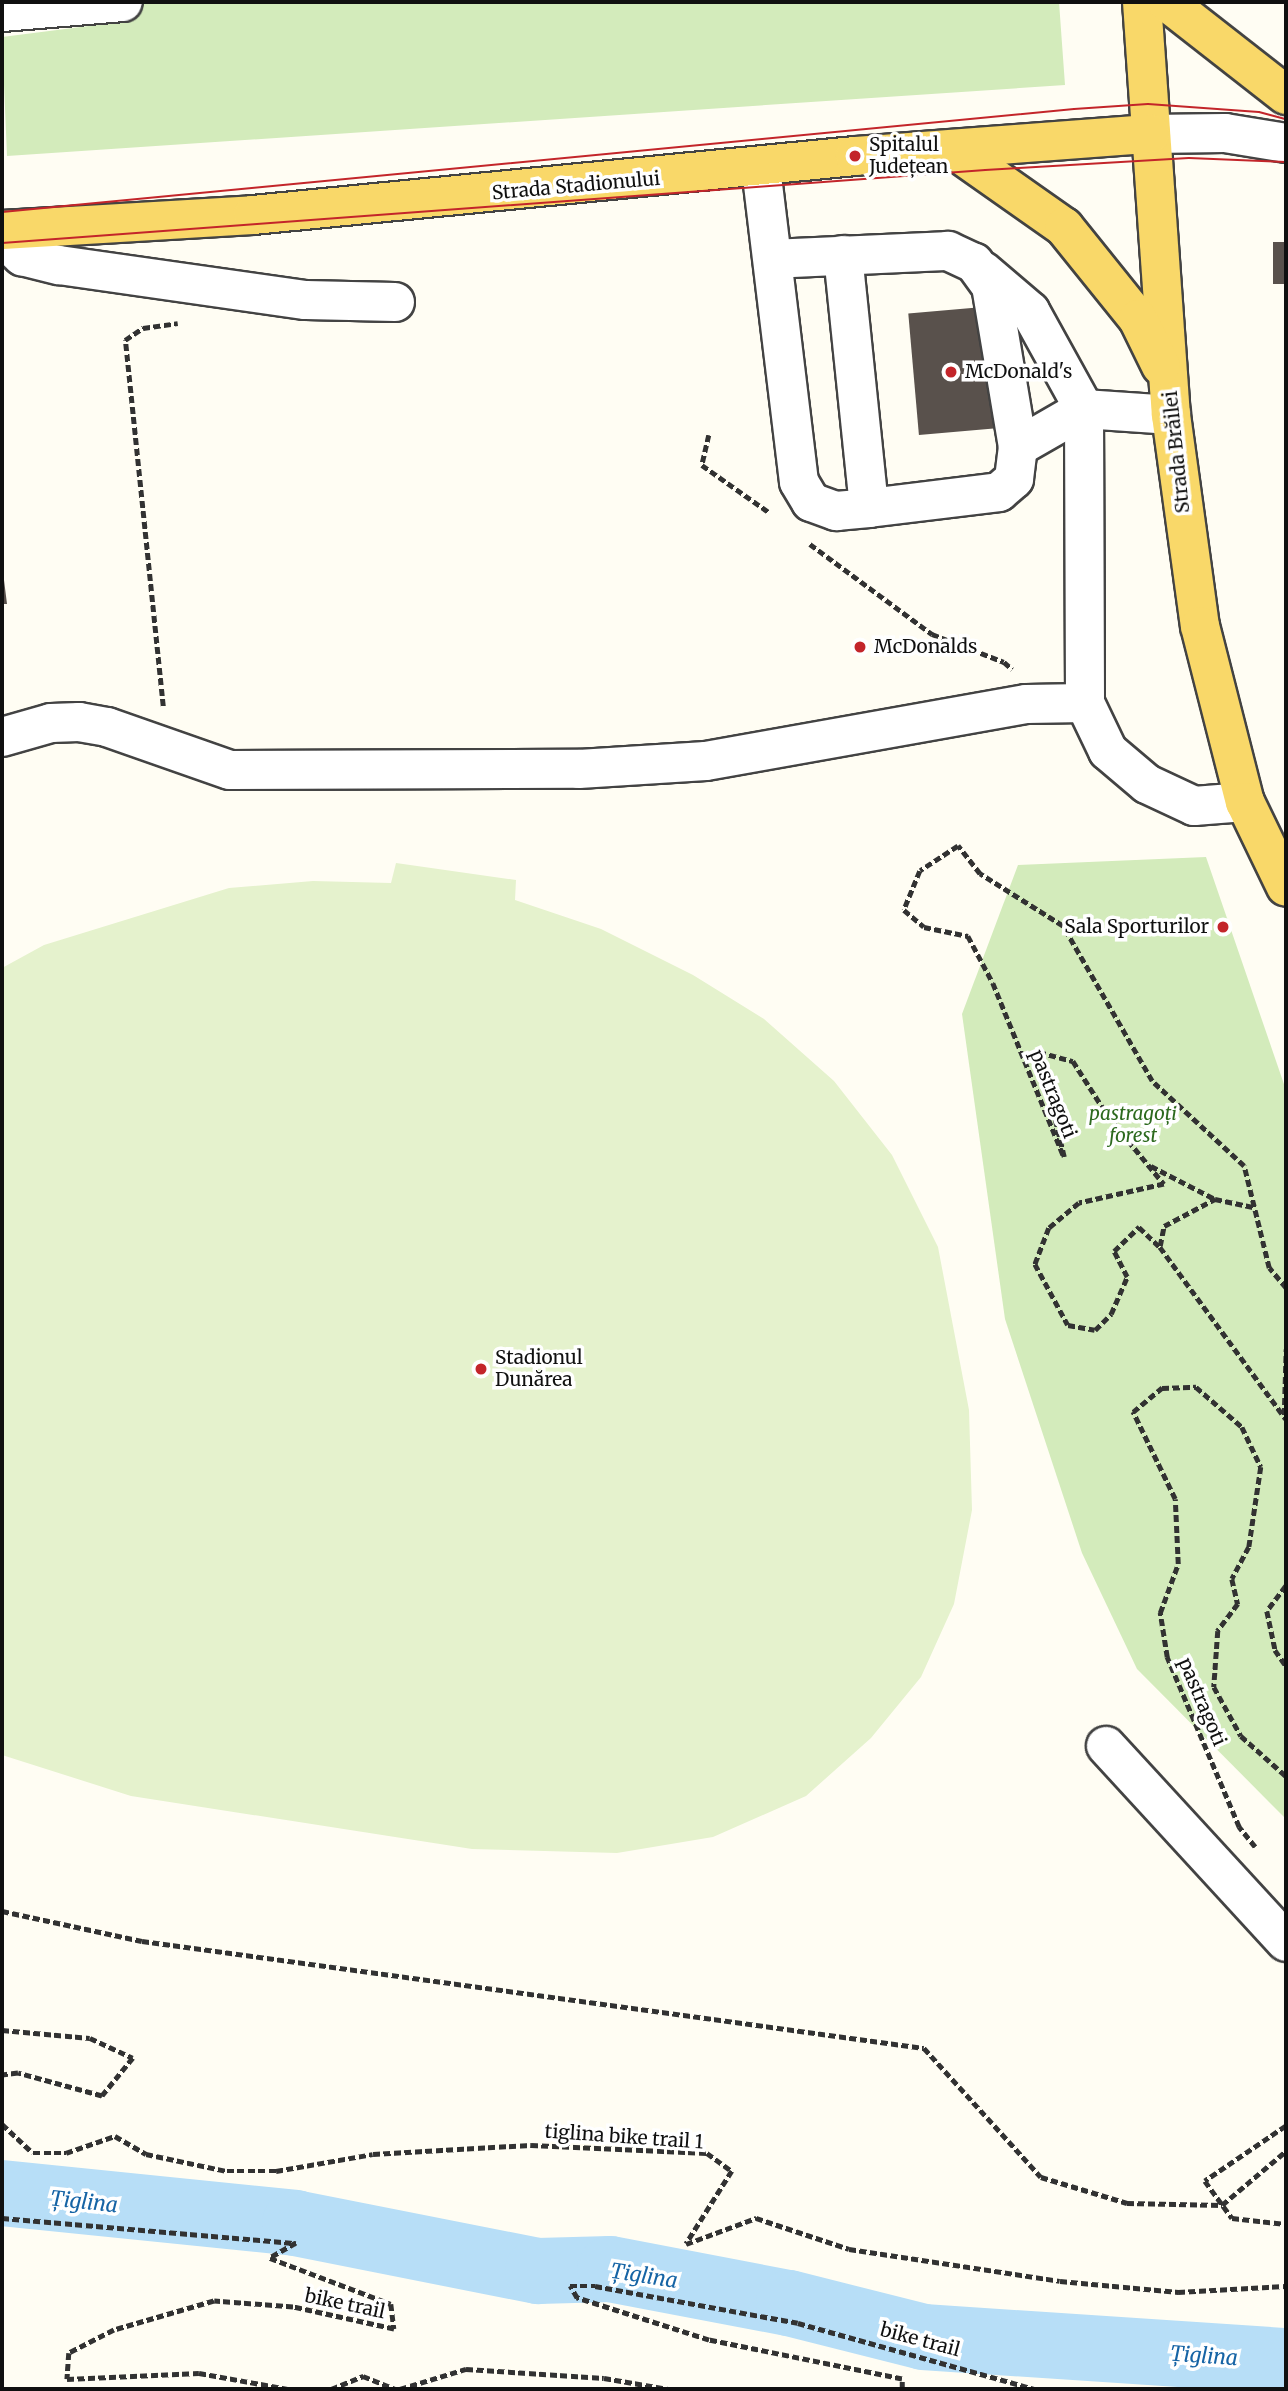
<!DOCTYPE html>
<html>
<head>
<meta charset="utf-8">
<style>
	body { margin:0 }
	#map { position:relative; width:1288px; height:2391px; overflow:hidden; background:#fffdf3; font-family:Merriweather,serif }
	div>[style] { position:absolute }
	.green>* { inset:0; background:#d3ebbb }
	.pitch>* { inset:0; background:#e5f2cd }
	.river>* { height:66px; margin:-33px; padding:0 33px; transform-origin:33px; border-radius:33px; background:#b7def7 }
	.building>* { inset:0; background:#59514c; transform-origin:0 0 }
	.path>* { height:4.5px; margin-top:-2.25px; transform-origin:0; background:repeating-linear-gradient(90deg,#323232 0 7px,transparent 0 10.5px) }
	.roads { filter:drop-shadow(2px 0 #434343) drop-shadow(-2px 0 #434343) drop-shadow(0 2px #434343) drop-shadow(0 -2px #434343) }
	.minor>* { height:38px; margin:-19px; padding:0 19px; transform-origin:19px; border-radius:19px; background:#fff }
	.major>* { height:38px; margin:-19px; padding:0 19px; transform-origin:19px; border-radius:19px; background:#f9d869 }
	.tram>* { height:2px; margin:-1px; padding:0 1px; transform-origin:1px; border-radius:1px; background:#c3252a }
	.dots>* { width:19px; height:19px; translate:-50% -50%; box-sizing:border-box; border:4px solid #fff; border-radius:50% }
	span { translate:-50% -50%; white-space:nowrap; text-align:center; line-height:1.15; -webkit-text-stroke:7px #fff; paint-order:stroke }
	.poi-label { font-size:19px; color:#101010 }
	.left { translate:0 -50%; text-align:left }
	.right { translate:-100% -50%; text-align:right }
	.street-label { font-size:19px; color:#101010 }
	.park-label { font-size:19px; color:#2d6a1e; font-style:italic }
	.water-label { font-size:21px; color:#1664a5; font-style:italic }
	.frame { position:absolute; inset:0; border:4px solid #101010; pointer-events:none }
</style>
</head>
<body>
<div id="map">
	<div class="green">
		<i style="clip-path:polygon(127px 2px,1059px 2px,1065px 85px,7px 156px,2px 37px,128px 21px)"></i>
		<i style="clip-path:polygon(1206px 857px,1286px 1090px,1286px 1819px,1137px 1669px,1082px 1553px,1005px 1319px,962px 1014px,1018px 865px)"></i>
	</div>
	<div class="pitch">
		<i style="clip-path:polygon(396px 863px,516px 880px,515px 900px,601px 929px,693px 975px,764px 1019px,834px 1081px,892px 1155px,938px 1247px,969px 1410px,972px 1510px,954px 1604px,921px 1677px,871px 1738px,806px 1796px,713px 1837px,617px 1853px,472px 1849px,131px 1796px,2px 1755px,2px 968px,44px 945px,229px 888px,313px 881px,391px 883px)"></i>
	</div>
	<div class="river">
		<i style="left:2px;top:2193px;width:295px;rotate:5.8deg"></i>
		<i style="left:295px;top:2223px;width:248px;rotate:11.2deg"></i>
		<i style="left:538px;top:2271px;width:72px;rotate:-1.6deg"></i>
		<i style="left:610px;top:2269px;width:182px;rotate:10.8deg"></i>
		<i style="left:789px;top:2303px;width:138px;rotate:14.2deg"></i>
		<i style="left:923px;top:2337px;width:364px;rotate:3.8deg"></i>
	</div>
	<div class="building">
		<i style="left:1273px;top:242px;width:13px;height:42px"></i>
		<i style="left:983px;top:307px;width:122px;height:75px;rotate:85deg"></i>
		<i style="clip-path:polygon(2px 564px,7px 604px,2px 604px)"></i>
	</div>
	<div class="path">
		<i style="left:709px;top:435px;width:31px;rotate:103deg"></i>
		<i style="left:702px;top:465px;width:83px;rotate:35.2deg"></i>
		<i style="left:810px;top:544px;width:152px;rotate:36.4deg"></i>
		<i style="left:932px;top:634px;width:77px;rotate:21.3deg"></i>
		<i style="left:1004px;top:662px;width:11px;rotate:41deg"></i>
		<i style="left:163px;top:706px;width:368px;rotate:-95.9deg"></i>
		<i style="left:125px;top:340px;width:22px;rotate:-34deg"></i>
		<i style="left:143px;top:328px;width:35px;rotate:-8deg"></i>
		<i style="left:1151px;top:1166px;width:72px;rotate:27.3deg"></i>
		<i style="left:1160px;top:1246px;width:20px;rotate:-79deg"></i>
		<i style="left:1164px;top:1226px;width:58px;rotate:-27.9deg"></i>
		<i style="left:1215px;top:1199px;width:40px;rotate:12deg"></i>
		<i style="left:1286px;top:1288px;width:26px;rotate:-130deg"></i>
		<i style="left:1269px;top:1268px;width:105px;rotate:-103.8deg"></i>
		<i style="left:1244px;top:1166px;width:125px;rotate:-137.3deg"></i>
		<i style="left:1152px;top:1081px;width:179px;rotate:-119.9deg"></i>
		<i style="left:1063px;top:926px;width:98px;rotate:-147.9deg"></i>
		<i style="left:980px;top:874px;width:36px;rotate:-128deg"></i>
		<i style="left:958px;top:846px;width:45px;rotate:146.7deg"></i>
		<i style="left:920px;top:871px;width:42px;rotate:112.3deg"></i>
		<i style="left:904px;top:910px;width:26px;rotate:40deg"></i>
		<i style="left:924px;top:927px;width:45px;rotate:11.6deg"></i>
		<i style="left:968px;top:936px;width:53px;rotate:62deg"></i>
		<i style="left:993px;top:983px;width:188px;rotate:67.8deg"></i>
		<i style="left:1064px;top:1157px;width:108px;rotate:-103.4deg"></i>
		<i style="left:1039px;top:1052px;width:35px;rotate:15deg"></i>
		<i style="left:1073px;top:1061px;width:65px;rotate:57.5deg"></i>
		<i style="left:1108px;top:1116px;width:88px;rotate:50.5deg"></i>
		<i style="left:1164px;top:1184px;width:87px;rotate:167.4deg"></i>
		<i style="left:1079px;top:1203px;width:39px;rotate:140deg"></i>
		<i style="left:1049px;top:1228px;width:39px;rotate:111deg"></i>
		<i style="left:1035px;top:1264px;width:69px;rotate:61.6deg"></i>
		<i style="left:1068px;top:1325px;width:27px;rotate:10deg"></i>
		<i style="left:1095px;top:1330px;width:23px;rotate:-45deg"></i>
		<i style="left:1111px;top:1314px;width:40px;rotate:-66.6deg"></i>
		<i style="left:1127px;top:1277px;width:29px;rotate:-117deg"></i>
		<i style="left:1114px;top:1251px;width:35px;rotate:-44deg"></i>
		<i style="left:1139px;top:1227px;width:29px;rotate:44deg"></i>
		<i style="left:1160px;top:1247px;width:213px;rotate:53.8deg"></i>
		<i style="left:1284px;top:1415px;width:66px;rotate:-88.3deg"></i>
		<i style="left:1286px;top:1586px;width:31px;rotate:127deg"></i>
		<i style="left:1267px;top:1611px;width:40px;rotate:78deg"></i>
		<i style="left:1275px;top:1650px;width:19px;rotate:55deg"></i>
		<i style="left:1255px;top:1847px;width:26px;rotate:-129deg"></i>
		<i style="left:1239px;top:1827px;width:185px;rotate:-113deg"></i>
		<i style="left:1167px;top:1657px;width:45px;rotate:-99deg"></i>
		<i style="left:1160px;top:1613px;width:52px;rotate:-69.8deg"></i>
		<i style="left:1178px;top:1564px;width:65px;rotate:-92.6deg"></i>
		<i style="left:1175px;top:1499px;width:97px;rotate:-115.8deg"></i>
		<i style="left:1133px;top:1412px;width:38px;rotate:-40deg"></i>
		<i style="left:1162px;top:1388px;width:34px;rotate:-2deg"></i>
		<i style="left:1196px;top:1387px;width:61px;rotate:41deg"></i>
		<i style="left:1242px;top:1427px;width:44px;rotate:64.6deg"></i>
		<i style="left:1261px;top:1467px;width:81px;rotate:98.5deg"></i>
		<i style="left:1249px;top:1547px;width:36px;rotate:118deg"></i>
		<i style="left:1232px;top:1579px;width:26px;rotate:77deg"></i>
		<i style="left:1238px;top:1604px;width:34px;rotate:127deg"></i>
		<i style="left:1218px;top:1631px;width:56px;rotate:94.1deg"></i>
		<i style="left:1214px;top:1687px;width:56px;rotate:61.1deg"></i>
		<i style="left:1241px;top:1736px;width:60px;rotate:41.6deg"></i>
		<i style="left:2px;top:1911px;width:143px;rotate:12.1deg"></i>
		<i style="left:142px;top:1941px;width:789px;rotate:7.79deg"></i>
		<i style="left:924px;top:2048px;width:174px;rotate:47.8deg"></i>
		<i style="left:1041px;top:2177px;width:90px;rotate:16.8deg"></i>
		<i style="left:1127px;top:2203px;width:95px;rotate:1.2deg"></i>
		<i style="left:1222px;top:2205px;width:84px;rotate:-40.2deg"></i>
		<i style="left:2px;top:2030px;width:88px;rotate:5.2deg"></i>
		<i style="left:90px;top:2038px;width:47px;rotate:24.9deg"></i>
		<i style="left:133px;top:2058px;width:49px;rotate:129.2deg"></i>
		<i style="left:102px;top:2096px;width:87px;rotate:-164.7deg"></i>
		<i style="left:18px;top:2073px;width:16px;rotate:173deg"></i>
		<i style="left:2px;top:2124px;width:42px;rotate:43.1deg"></i>
		<i style="left:33px;top:2153px;width:33px"></i>
		<i style="left:66px;top:2153px;width:52px;rotate:-19.1deg"></i>
		<i style="left:115px;top:2136px;width:36px;rotate:30deg"></i>
		<i style="left:146px;top:2154px;width:83px;rotate:11.9deg"></i>
		<i style="left:227px;top:2171px;width:49px"></i>
		<i style="left:276px;top:2171px;width:98px;rotate:-9.9deg"></i>
		<i style="left:373px;top:2154px;width:158px;rotate:-3.3deg"></i>
		<i style="left:531px;top:2145px;width:176px;rotate:2.6deg"></i>
		<i style="left:707px;top:2153px;width:31px;rotate:36deg"></i>
		<i style="left:732px;top:2171px;width:86px;rotate:122.2deg"></i>
		<i style="left:686px;top:2244px;width:75px;rotate:-20.4deg"></i>
		<i style="left:756px;top:2218px;width:98px;rotate:18.4deg"></i>
		<i style="left:849px;top:2249px;width:213px;rotate:8.6deg"></i>
		<i style="left:1060px;top:2281px;width:119px;rotate:5.3deg"></i>
		<i style="left:1178px;top:2292px;width:108px;rotate:-3.2deg"></i>
		<i style="left:1286px;top:2126px;width:98px;rotate:145.8deg"></i>
		<i style="left:1205px;top:2181px;width:46px;rotate:53.9deg"></i>
		<i style="left:1232px;top:2218px;width:54px;rotate:6.3deg"></i>
		<i style="left:2px;top:2218px;width:295px;rotate:4.9deg"></i>
		<i style="left:296px;top:2243px;width:30px;rotate:150deg"></i>
		<i style="left:270px;top:2258px;width:129px;rotate:20.8deg"></i>
		<i style="left:391px;top:2304px;width:25px;rotate:83deg"></i>
		<i style="left:394px;top:2329px;width:103px;rotate:-167.7deg"></i>
		<i style="left:293px;top:2307px;width:79px;rotate:-175.7deg"></i>
		<i style="left:214px;top:2301px;width:104px;rotate:163.8deg"></i>
		<i style="left:114px;top:2330px;width:51px;rotate:152.9deg"></i>
		<i style="left:69px;top:2353px;width:26px;rotate:94deg"></i>
		<i style="left:67px;top:2379px;width:132px;rotate:-2.6deg"></i>
		<i style="left:199px;top:2373px;width:90px;rotate:10.2deg"></i>
		<i style="left:331px;top:2389px;width:35px;rotate:-22deg"></i>
		<i style="left:363px;top:2376px;width:35px;rotate:22deg"></i>
		<i style="left:400px;top:2389px;width:69px;rotate:-16.9deg"></i>
		<i style="left:466px;top:2369px;width:138px;rotate:3.7deg"></i>
		<i style="left:604px;top:2378px;width:65px;rotate:9.8deg"></i>
		<i style="left:902px;top:2389px;width:10px;rotate:-90deg"></i>
		<i style="left:902px;top:2379px;width:197px;rotate:-168.6deg"></i>
		<i style="left:709px;top:2340px;width:139px;rotate:-162.3deg"></i>
		<i style="left:577px;top:2298px;width:14px;rotate:-120deg"></i>
		<i style="left:570px;top:2286px;width:25px"></i>
		<i style="left:595px;top:2286px;width:206px;rotate:10.3deg"></i>
		<i style="left:798px;top:2323px;width:245px;rotate:15.6deg"></i>
	</div>
	<div class="roads">
		<div class="minor">
			<i style="left:2px;top:12px;width:121px;rotate:-4.7deg"></i>
			<i style="left:1150px;top:134px;width:75px;rotate:-0.8deg"></i>
			<i style="left:1225px;top:133px;width:62px;rotate:9.3deg"></i>
			<i style="left:761px;top:168px;width:316px;rotate:83.1deg"></i>
			<i style="left:799px;top:482px;width:23px;rotate:59deg"></i>
			<i style="left:811px;top:502px;width:27px;rotate:20deg"></i>
			<i style="left:836px;top:511px;width:33px;rotate:-5deg"></i>
			<i style="left:869px;top:508px;width:131px;rotate:-7deg"></i>
			<i style="left:999px;top:492px;width:20px;rotate:-41deg"></i>
			<i style="left:1014px;top:479px;width:32px;rotate:-83deg"></i>
			<i style="left:1018px;top:447px;width:163px;rotate:-99.5deg"></i>
			<i style="left:991px;top:286px;width:29px;rotate:-126deg"></i>
			<i style="left:974px;top:263px;width:29px;rotate:-155deg"></i>
			<i style="left:948px;top:251px;width:175px;rotate:177.4deg"></i>
			<i style="left:2px;top:237px;width:28px;rotate:44deg"></i>
			<i style="left:22px;top:256px;width:38px;rotate:14deg"></i>
			<i style="left:59px;top:265px;width:249px;rotate:8.1deg"></i>
			<i style="left:306px;top:300px;width:89px;rotate:1.3deg"></i>
			<i style="left:843px;top:255px;width:254px;rotate:84.1deg"></i>
			<i style="left:983px;top:271px;width:62px;rotate:40.4deg"></i>
			<i style="left:1030px;top:311px;width:112px;rotate:61.1deg"></i>
			<i style="left:1084px;top:409px;width:76px;rotate:150.1deg"></i>
			<i style="left:1171px;top:415px;width:87px;rotate:-176.1deg"></i>
			<i style="left:1084px;top:409px;width:294px;rotate:89.8deg"></i>
			<i style="left:1085px;top:703px;width:53px;rotate:64.4deg"></i>
			<i style="left:1108px;top:751px;width:51px;rotate:40.2deg"></i>
			<i style="left:1147px;top:784px;width:52px;rotate:25.1deg"></i>
			<i style="left:1194px;top:806px;width:51px;rotate:-4.5deg"></i>
			<i style="left:2px;top:737px;width:51px;rotate:-15.9deg"></i>
			<i style="left:51px;top:723px;width:28px;rotate:-2deg"></i>
			<i style="left:79px;top:722px;width:28px;rotate:10deg"></i>
			<i style="left:107px;top:727px;width:130px;rotate:19.3deg"></i>
			<i style="left:230px;top:770px;width:349px;rotate:-0.2deg"></i>
			<i style="left:579px;top:769px;width:127px;rotate:-3.6deg"></i>
			<i style="left:706px;top:761px;width:325px;rotate:-10.1deg"></i>
			<i style="left:1026px;top:704px;width:59px;rotate:-1deg"></i>
			<i style="left:1106px;top:1746px;width:266px;rotate:47.4deg"></i>
		</div>
		<div class="major">
			<i style="left:1142px;top:2px;width:414px;rotate:86deg"></i>
			<i style="left:1171px;top:415px;width:213px;rotate:82.2deg"></i>
			<i style="left:1200px;top:626px;width:182px;rotate:75.7deg"></i>
			<i style="left:1245px;top:802px;width:94px;rotate:64.2deg"></i>
			<i style="left:1167px;top:2px;width:151px;rotate:38deg"></i>
			<i style="left:953px;top:149px;width:136px;rotate:35.1deg"></i>
			<i style="left:1064px;top:227px;width:118px;rotate:51.2deg"></i>
			<i style="left:1138px;top:319px;width:52px;rotate:63.9deg"></i>
			<i style="left:2px;top:230px;width:251px;rotate:-3.4deg"></i>
			<i style="left:253px;top:215px;width:605px;rotate:-5.6deg"></i>
			<i style="left:855px;top:156px;width:296px;rotate:-4.3deg"></i>
		</div>
	</div>
	<div class="tram">
		<i style="left:2px;top:212px;width:1077px;rotate:-5.49deg"></i>
		<i style="left:1074px;top:109px;width:74px;rotate:-3.9deg"></i>
		<i style="left:1148px;top:104px;width:111px;rotate:4.1deg"></i>
		<i style="left:1259px;top:112px;width:28px;rotate:15deg"></i>
		<i style="left:2px;top:243px;width:986px;rotate:-4.25deg"></i>
		<i style="left:985px;top:170px;width:204px;rotate:-3.4deg"></i>
		<i style="left:1189px;top:158px;width:97px;rotate:2.4deg"></i>
	</div>
	<div class="dots">
		<i style="left:855px;top:156px;background:#c3252a"></i>
		<i style="left:951px;top:372px;background:#c3252a"></i>
		<i style="left:860px;top:647px;background:#c3252a"></i>
		<i style="left:1223px;top:927px;background:#c3252a"></i>
		<i style="left:481px;top:1369px;background:#c3252a"></i>
	</div>
	<div class="poi-label">
		<span class="left" style="left:869px;top:156px">Spitalul<br>Județean</span>
		<span class="left" style="left:965px;top:372px">McDonald's</span>
		<span class="left" style="left:874px;top:647px">McDonalds</span>
		<span class="right" style="left:1209px;top:927px">Sala Sporturilor</span>
		<span class="left" style="left:495px;top:1369px">Stadionul<br>Dunărea</span>
	</div>
	<div class="street-label">
		<span style="left:576px;top:186px;rotate:-5deg">Strada Stadionului</span>
		<span style="left:1177px;top:452px;rotate:-96deg">Strada Brăilei</span>
		<span style="left:1053px;top:1094px;rotate:68deg">pastragoti</span>
		<span style="left:1202px;top:1702px;rotate:67deg">pastragoti</span>
		<span style="left:624px;top:2137px;rotate:4deg">tiglina bike trail 1</span>
		<span style="left:345px;top:2304px;rotate:12deg">bike trail</span>
		<span style="left:920px;top:2340px;rotate:15deg">bike trail</span>
	</div>
	<div class="park-label">
		<span style="left:1133px;top:1125px">pastragoți<br>forest</span>
	</div>
	<div class="water-label">
		<span style="left:84px;top:2202px;rotate:6deg">Țiglina</span>
		<span style="left:644px;top:2276px;rotate:9deg">Țiglina</span>
		<span style="left:1204px;top:2356px;rotate:4deg">Țiglina</span>
	</div>
	<div class="frame"></div>
</div>
</body>
</html>
